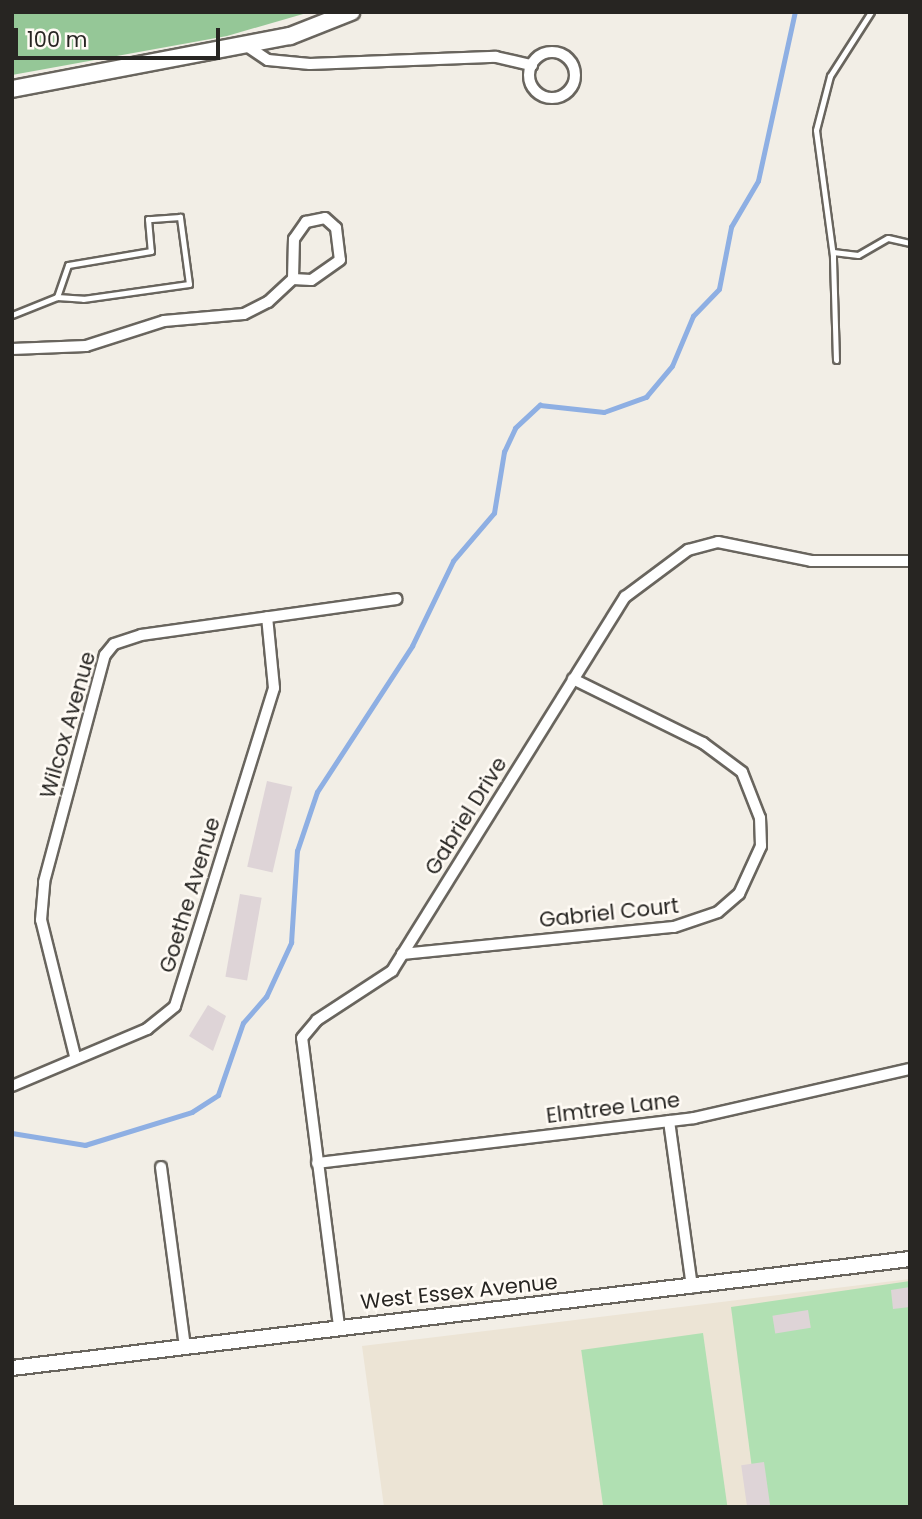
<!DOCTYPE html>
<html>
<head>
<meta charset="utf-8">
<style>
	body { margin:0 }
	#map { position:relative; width:922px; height:1519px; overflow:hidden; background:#f2eee6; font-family:Poppins,sans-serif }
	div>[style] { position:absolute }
	.built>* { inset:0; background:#ece4d5 }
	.green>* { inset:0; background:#b0e0b2; transform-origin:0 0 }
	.forest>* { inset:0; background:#95c797 }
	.stream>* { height:4.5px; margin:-2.25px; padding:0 2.25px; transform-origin:2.25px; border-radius:2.25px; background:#8eafe3 }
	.building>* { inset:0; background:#ded4d7; transform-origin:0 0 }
	.roads { filter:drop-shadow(2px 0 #69655e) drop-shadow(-2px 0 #69655e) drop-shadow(0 2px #69655e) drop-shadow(0 -2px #69655e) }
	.service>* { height:5px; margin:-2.5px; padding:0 2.5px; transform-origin:2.5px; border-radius:2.5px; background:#fff }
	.minor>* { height:10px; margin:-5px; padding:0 5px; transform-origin:5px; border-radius:5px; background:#fff }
	.minor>.ring { margin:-5px; padding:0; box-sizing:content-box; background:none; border:10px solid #fff; border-radius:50% }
	.tertiary>* { height:14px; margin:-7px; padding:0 7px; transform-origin:7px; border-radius:7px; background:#fff }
	.secondary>* { height:16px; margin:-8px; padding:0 8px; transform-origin:8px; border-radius:8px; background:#fff }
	span { translate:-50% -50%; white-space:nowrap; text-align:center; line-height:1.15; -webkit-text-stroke:5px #fffbf5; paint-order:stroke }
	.street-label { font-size:21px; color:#272522 }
	.frame { position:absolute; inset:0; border:14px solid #272522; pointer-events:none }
	.scale { position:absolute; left:14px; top:28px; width:206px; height:32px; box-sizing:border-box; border:4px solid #272522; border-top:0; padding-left:9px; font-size:21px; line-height:24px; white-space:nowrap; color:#272522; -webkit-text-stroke:5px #fffbf5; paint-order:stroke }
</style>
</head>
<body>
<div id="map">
	<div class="built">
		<i style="clip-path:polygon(910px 1279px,910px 1507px,384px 1507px,362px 1346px)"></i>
	</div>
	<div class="green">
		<i style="clip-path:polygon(910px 1281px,910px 1507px,757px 1507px,731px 1307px)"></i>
		<i style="left:703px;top:1333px;width:176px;height:123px;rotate:82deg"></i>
	</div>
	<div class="forest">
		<i style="clip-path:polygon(12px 12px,310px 12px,227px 36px,12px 75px)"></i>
	</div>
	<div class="stream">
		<i style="left:12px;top:1133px;width:74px;rotate:9.3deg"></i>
		<i style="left:85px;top:1145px;width:112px;rotate:-17.1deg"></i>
		<i style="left:192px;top:1112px;width:31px;rotate:-33deg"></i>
		<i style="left:218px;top:1095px;width:76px;rotate:-70.9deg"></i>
		<i style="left:243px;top:1023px;width:35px;rotate:-49deg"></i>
		<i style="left:266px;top:997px;width:60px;rotate:-65.2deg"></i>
		<i style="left:291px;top:943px;width:92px;rotate:-86.3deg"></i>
		<i style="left:297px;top:851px;width:62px;rotate:-71.3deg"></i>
		<i style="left:317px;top:792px;width:174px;rotate:-56.9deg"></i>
		<i style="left:412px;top:646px;width:94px;rotate:-64.2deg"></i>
		<i style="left:453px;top:561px;width:63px;rotate:-49.5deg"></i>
		<i style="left:494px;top:513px;width:62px;rotate:-80.7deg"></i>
		<i style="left:504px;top:452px;width:26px;rotate:-65deg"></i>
		<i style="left:515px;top:428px;width:34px;rotate:-43deg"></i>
		<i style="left:540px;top:405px;width:64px;rotate:6.2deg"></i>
		<i style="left:604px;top:412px;width:45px;rotate:-19.7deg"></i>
		<i style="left:646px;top:397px;width:40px;rotate:-50deg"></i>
		<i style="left:672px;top:366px;width:54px;rotate:-67.2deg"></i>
		<i style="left:693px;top:316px;width:37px;rotate:-46deg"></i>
		<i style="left:719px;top:289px;width:63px;rotate:-79deg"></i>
		<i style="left:731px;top:227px;width:53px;rotate:-59.6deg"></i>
		<i style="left:758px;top:181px;width:173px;rotate:-77.7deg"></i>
	</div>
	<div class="building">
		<i style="left:267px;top:781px;width:26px;height:88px;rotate:13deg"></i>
		<i style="left:240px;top:894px;width:22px;height:84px;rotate:10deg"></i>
		<i style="clip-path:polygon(208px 1005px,226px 1016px,213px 1051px,189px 1036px)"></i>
		<i style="clip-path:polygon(910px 1287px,910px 1307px,893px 1309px,891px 1290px)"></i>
		<i style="left:808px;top:1310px;width:18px;height:36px;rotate:81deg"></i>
		<i style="left:764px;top:1462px;width:45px;height:23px;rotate:82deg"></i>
	</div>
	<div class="roads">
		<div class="service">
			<i style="left:833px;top:252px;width:25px;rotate:7deg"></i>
			<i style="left:858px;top:255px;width:34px;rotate:-30deg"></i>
			<i style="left:888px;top:238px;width:23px;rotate:13deg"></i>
			<i style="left:12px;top:315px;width:48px;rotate:-21.8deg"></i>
			<i style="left:57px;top:297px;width:26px;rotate:4deg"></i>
			<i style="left:83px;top:299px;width:107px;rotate:-8.1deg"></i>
			<i style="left:189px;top:284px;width:68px;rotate:-97.7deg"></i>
			<i style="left:180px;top:217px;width:32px;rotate:176deg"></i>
			<i style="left:148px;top:219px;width:32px;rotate:85deg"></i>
			<i style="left:151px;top:251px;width:84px;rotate:170.4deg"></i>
			<i style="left:68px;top:265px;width:34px;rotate:109deg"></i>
			<i style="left:836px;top:360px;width:104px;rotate:-91.7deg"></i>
			<i style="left:833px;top:256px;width:127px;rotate:-97.7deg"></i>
			<i style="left:816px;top:130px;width:56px;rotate:-75.5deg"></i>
			<i style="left:830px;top:76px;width:76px;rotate:-57.4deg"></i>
		</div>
		<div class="minor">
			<i style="left:247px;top:46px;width:25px;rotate:34deg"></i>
			<i style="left:268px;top:60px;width:42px;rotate:5.4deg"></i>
			<i style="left:310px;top:64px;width:186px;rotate:-2.2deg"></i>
			<i style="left:496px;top:57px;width:37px;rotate:13deg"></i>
			<i class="ring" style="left:529px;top:52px;width:36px;height:36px"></i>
			<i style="left:325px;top:218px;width:15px;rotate:42deg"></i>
			<i style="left:336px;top:228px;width:32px;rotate:83deg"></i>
			<i style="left:340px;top:260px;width:35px;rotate:145deg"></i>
			<i style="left:311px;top:280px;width:18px;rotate:-177deg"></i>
			<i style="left:293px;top:279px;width:40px;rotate:-88.6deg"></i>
			<i style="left:294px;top:239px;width:21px;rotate:-55deg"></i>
			<i style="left:306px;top:222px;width:19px;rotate:-12deg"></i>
			<i style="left:12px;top:349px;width:74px;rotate:-2.3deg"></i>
			<i style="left:86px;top:346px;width:82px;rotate:-17.8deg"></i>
			<i style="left:164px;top:321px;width:80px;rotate:-5deg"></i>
			<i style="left:244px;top:314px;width:27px;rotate:-27deg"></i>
			<i style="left:268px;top:302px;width:34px;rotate:-43deg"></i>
			<i style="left:402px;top:954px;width:273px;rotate:-5.7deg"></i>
			<i style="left:674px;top:927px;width:46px;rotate:-18.8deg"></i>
			<i style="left:718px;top:912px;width:28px;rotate:-41deg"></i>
			<i style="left:739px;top:894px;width:53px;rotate:-65.4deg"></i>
			<i style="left:761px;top:846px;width:28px;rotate:-92deg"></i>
			<i style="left:760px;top:818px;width:49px;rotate:-111.4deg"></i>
			<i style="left:742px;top:772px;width:49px;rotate:-143.4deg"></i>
			<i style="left:703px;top:743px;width:145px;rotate:-153.8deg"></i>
			<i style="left:75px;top:1056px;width:140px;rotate:-104deg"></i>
			<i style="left:41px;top:920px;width:38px;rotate:-85deg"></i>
			<i style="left:44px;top:882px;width:235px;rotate:-75deg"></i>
			<i style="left:105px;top:655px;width:14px;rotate:-51deg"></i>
			<i style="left:114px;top:644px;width:28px;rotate:-18deg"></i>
			<i style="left:141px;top:635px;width:258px;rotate:-8deg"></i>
			<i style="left:12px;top:1086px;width:147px;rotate:-22.9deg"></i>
			<i style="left:147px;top:1029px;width:36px;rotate:-39deg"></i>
			<i style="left:175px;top:1006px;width:333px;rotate:-72.7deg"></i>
			<i style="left:274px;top:688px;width:71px;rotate:-95.6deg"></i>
			<i style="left:669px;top:1121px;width:168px;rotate:82.1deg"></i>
			<i style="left:317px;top:1163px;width:380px;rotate:-6.8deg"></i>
			<i style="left:694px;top:1118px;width:221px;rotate:-12.8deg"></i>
			<i style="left:161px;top:1167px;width:182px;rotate:82.4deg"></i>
			<i style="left:339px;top:1326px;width:290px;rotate:-97.3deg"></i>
			<i style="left:302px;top:1038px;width:23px;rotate:-50deg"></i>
			<i style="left:317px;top:1020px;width:90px;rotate:-33.2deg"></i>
			<i style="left:392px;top:971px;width:441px;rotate:-58.1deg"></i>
			<i style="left:625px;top:597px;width:79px;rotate:-36.7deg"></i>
			<i style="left:688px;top:550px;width:31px;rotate:-15deg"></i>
			<i style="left:718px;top:542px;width:95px;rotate:11.5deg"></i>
			<i style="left:811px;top:561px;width:99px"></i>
		</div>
		<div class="tertiary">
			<i style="left:12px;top:1368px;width:905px;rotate:-6.92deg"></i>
		</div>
		<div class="secondary">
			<i style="left:12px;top:89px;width:283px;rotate:-10.8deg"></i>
			<i style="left:290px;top:36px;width:66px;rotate:-21.5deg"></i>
		</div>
	</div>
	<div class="street-label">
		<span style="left:68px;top:725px;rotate:-74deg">Wilcox Avenue</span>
		<span style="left:466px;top:816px;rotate:-58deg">Gabriel Drive</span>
		<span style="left:190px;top:895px;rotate:-73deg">Goethe Avenue</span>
		<span style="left:609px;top:913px;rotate:-6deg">Gabriel Court</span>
		<span style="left:613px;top:1108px;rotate:-7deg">Elmtree Lane</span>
		<span style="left:459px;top:1292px;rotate:-6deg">West Essex Avenue</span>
	</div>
	<div class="frame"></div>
	<div class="scale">100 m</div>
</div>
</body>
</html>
